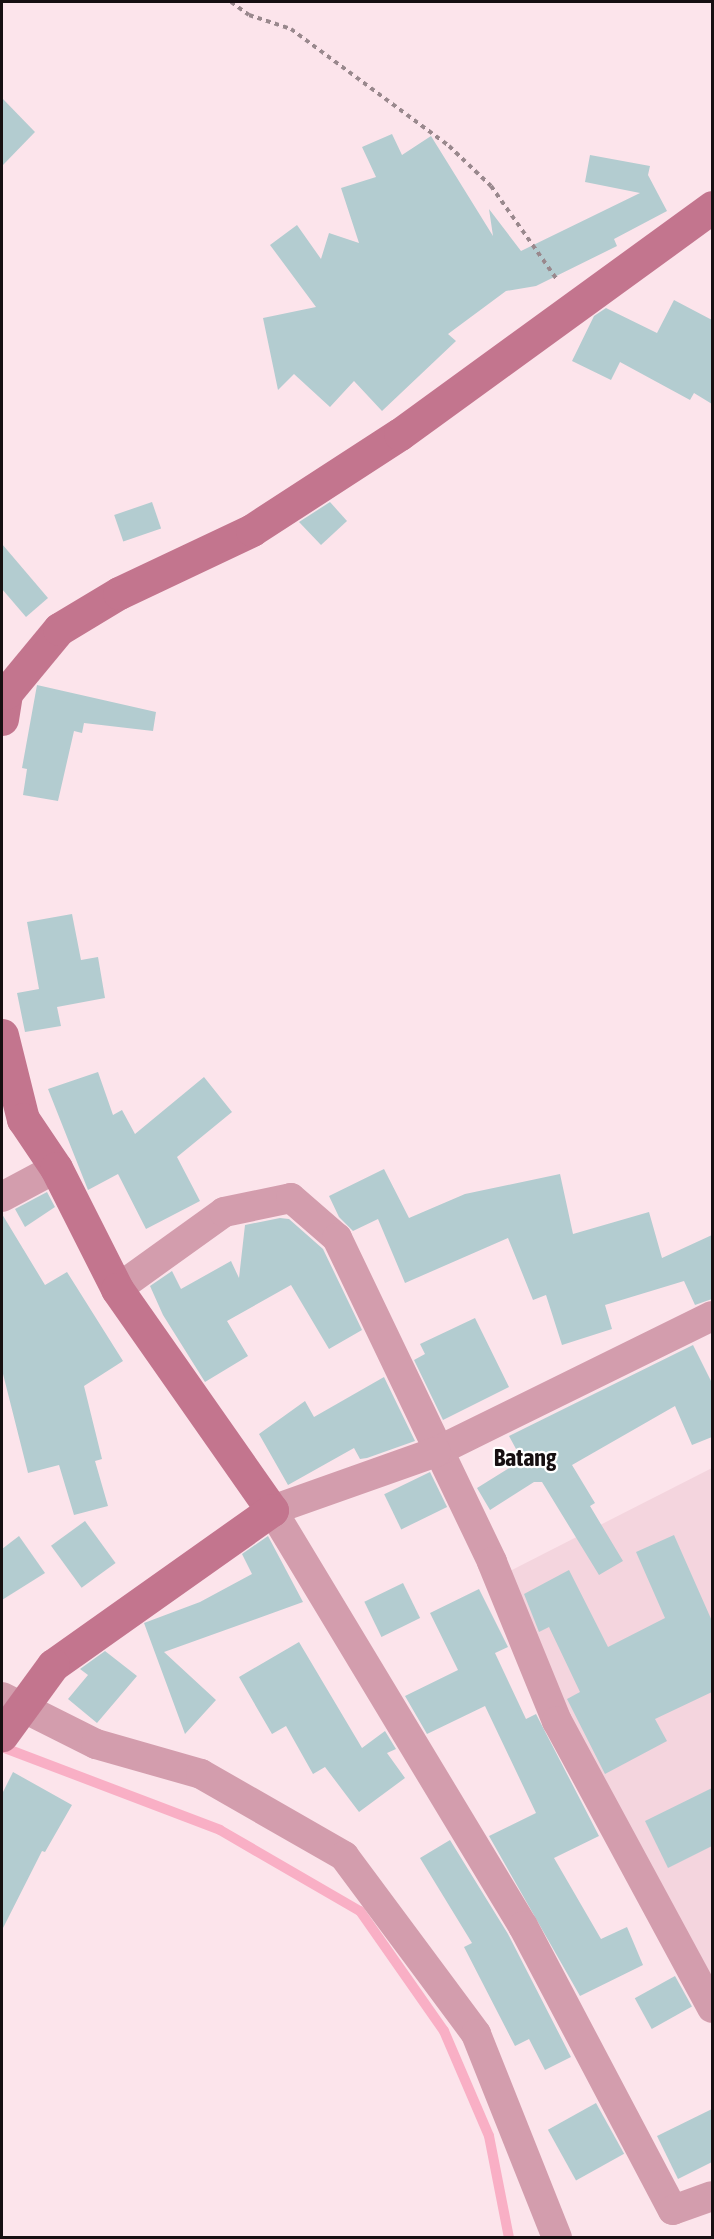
<!DOCTYPE html>
<html>
<head>
<meta charset="utf-8">
<style>
	body { margin:0 }
	#map { position:relative; width:714px; height:2239px; overflow:hidden; background:#fce4eb; font-family:"Asap Condensed",sans-serif }
	div>[style] { position:absolute }
	.built>* { inset:0; background:#f4d5de }
	.stream>* { height:10px; margin:-5px; padding:0 5px; transform-origin:5px; border-radius:5px; background:#f9afc5 }
	.building>* { inset:0; background:#b3ccd0; transform-origin:0 0 }
	.path>* { height:4px; margin-top:-2px; transform-origin:0; background:repeating-linear-gradient(90deg,#99888d 0 4.5px,transparent 0 9px) }
	.street>* { height:30px; margin:-15px; padding:0 15px; transform-origin:15px; border-radius:15px; background:#d39dad }
	.secondary>* { height:33px; margin:-16.5px; padding:0 16.5px; transform-origin:16.5px; border-radius:16.5px; background:#c3758e }
	span { translate:-50% -50%; white-space:nowrap; text-align:center; line-height:1.15; -webkit-text-stroke:4.5px #fff; paint-order:stroke }
	.quarter-label { font-size:24px; color:#160f11; font-weight:700 }
	.frame { position:absolute; inset:0; border:3px solid #160f11; pointer-events:none }
</style>
</head>
<body>
<div id="map">
	<div class="built">
		<i style="clip-path:polygon(712px 1468px,712px 2007px,496px 1578px)"></i>
	</div>
	<div class="stream">
		<i style="left:2px;top:1747px;width:233px;rotate:20.8deg"></i>
		<i style="left:220px;top:1830px;width:162px;rotate:30.1deg"></i>
		<i style="left:360px;top:1911px;width:146px;rotate:55deg"></i>
		<i style="left:444px;top:2031px;width:114px;rotate:66.8deg"></i>
		<i style="left:489px;top:2136px;width:104px;rotate:78.9deg"></i>
	</div>
	<div class="building">
		<i style="clip-path:polygon(2px 98px,35px 132px,2px 166px)"></i>
		<i style="clip-path:polygon(392px 134px,402px 155px,431px 136px,493px 236px,489px 209px,521px 251px,640px 193px,585px 182px,590px 155px,650px 166px,648px 175px,667px 211px,614px 239px,617px 246px,536px 286px,506px 291px,448px 334px,456px 341px,382px 411px,354px 381px,330px 407px,294px 374px,278px 390px,263px 318px,316px 307px,270px 245px,297px 225px,321px 259px,329px 233px,359px 243px,341px 188px,376px 177px,362px 147px)"></i>
		<i style="clip-path:polygon(674px 300px,712px 320px,712px 404px,694px 393px,690px 400px,620px 362px,611px 380px,572px 361px,594px 316px,606px 308px,657px 333px)"></i>
		<i style="left:152px;top:502px;width:28px;height:40px;rotate:71deg"></i>
		<i style="clip-path:polygon(330px 502px,347px 521px,321px 545px,299px 522px)"></i>
		<i style="clip-path:polygon(2px 544px,48px 598px,26px 617px,2px 589px)"></i>
		<i style="clip-path:polygon(37px 685px,156px 712px,153px 731px,84px 723px,82px 733px,74px 731px,58px 801px,23px 795px,27px 769px,22px 768px)"></i>
		<i style="clip-path:polygon(72px 914px,81px 960px,98px 957px,105px 998px,57px 1007px,61px 1026px,25px 1032px,17px 993px,39px 989px,27px 922px)"></i>
		<i style="clip-path:polygon(98px 1072px,113px 1115px,122px 1110px,135px 1134px,204px 1077px,232px 1112px,177px 1157px,200px 1201px,146px 1229px,118px 1174px,88px 1190px,48px 1089px)"></i>
		<i style="clip-path:polygon(384px 1169px,409px 1218px,465px 1194px,560px 1174px,573px 1234px,649px 1212px,662px 1258px,712px 1235px,712px 1299px,695px 1305px,684px 1281px,605px 1305px,612px 1329px,562px 1345px,546px 1295px,533px 1300px,508px 1238px,405px 1283px,378px 1219px,353px 1231px,339px 1217px,329px 1196px)"></i>
		<i style="clip-path:polygon(47px 1192px,55px 1207px,25px 1227px,15px 1209px)"></i>
		<i style="clip-path:polygon(2px 1214px,45px 1285px,67px 1272px,123px 1361px,84px 1386px,102px 1459px,95px 1461px,108px 1506px,74px 1515px,59px 1465px,28px 1473px,2px 1370px)"></i>
		<i style="clip-path:polygon(280px 1218px,289px 1219px,323px 1249px,362px 1330px,329px 1349px,291px 1285px,227px 1321px,248px 1356px,205px 1382px,163px 1315px,150px 1286px,172px 1271px,181px 1289px,231px 1261px,239px 1278px,245px 1225px)"></i>
		<i style="clip-path:polygon(475px 1318px,509px 1387px,443px 1420px,414px 1360px,425px 1354px,420px 1344px)"></i>
		<i style="clip-path:polygon(693px 1345px,712px 1383px,712px 1437px,692px 1445px,675px 1406px,572px 1465px,595px 1503px,590px 1506px,623px 1561px,599px 1575px,542px 1482px,534px 1482px,490px 1510px,477px 1488px,522px 1460px,509px 1436px)"></i>
		<i style="clip-path:polygon(384px 1377px,415px 1441px,367px 1458px,360px 1459px,354px 1448px,288px 1485px,259px 1434px,305px 1401px,314px 1417px)"></i>
		<i style="left:430px;top:1472px;width:39px;height:51px;rotate:64deg"></i>
		<i style="left:85px;top:1521px;width:52px;height:42px;rotate:54deg"></i>
		<i style="clip-path:polygon(674px 1535px,712px 1621px,712px 1692px,655px 1719px,667px 1741px,605px 1774px,567px 1699px,580px 1692px,549px 1627px,539px 1632px,524px 1594px,569px 1570px,608px 1647px,665px 1618px,636px 1552px)"></i>
		<i style="clip-path:polygon(19px 1536px,45px 1573px,2px 1600px,2px 1549px)"></i>
		<i style="clip-path:polygon(268px 1536px,303px 1602px,164px 1652px,216px 1700px,185px 1734px,144px 1623px,200px 1602px,252px 1574px,242px 1554px)"></i>
		<i style="left:403px;top:1583px;width:39px;height:43px;rotate:64deg"></i>
		<i style="clip-path:polygon(479px 1589px,508px 1647px,495px 1653px,526px 1719px,536px 1714px,599px 1836px,554px 1858px,601px 1939px,627px 1927px,643px 1965px,580px 1996px,489px 1836px,536px 1813px,485px 1706px,427px 1734px,405px 1696px,458px 1670px,430px 1613px)"></i>
		<i style="clip-path:polygon(299px 1642px,362px 1748px,385px 1731px,396px 1749px,387px 1753px,405px 1778px,359px 1812px,325px 1767px,313px 1774px,286px 1726px,272px 1734px,239px 1677px)"></i>
		<i style="clip-path:polygon(105px 1651px,137px 1676px,97px 1723px,68px 1699px,88px 1675px,80px 1669px)"></i>
		<i style="clip-path:polygon(13px 1772px,72px 1805px,45px 1852px,42px 1851px,2px 1930px,2px 1794px)"></i>
		<i style="clip-path:polygon(712px 1788px,712px 1846px,668px 1868px,645px 1821px)"></i>
		<i style="clip-path:polygon(450px 1840px,508px 1934px,571px 2057px,545px 2070px,529px 2039px,515px 2046px,464px 1947px,472px 1943px,420px 1858px)"></i>
		<i style="left:675px;top:1976px;width:35px;height:46px;rotate:61deg"></i>
		<i style="left:596px;top:2103px;width:58px;height:55px;rotate:61deg"></i>
		<i style="clip-path:polygon(712px 2109px,712px 2162px,678px 2179px,657px 2136px)"></i>
	</div>
	<div class="path">
		<i style="left:231px;top:2px;width:22px;rotate:36deg"></i>
		<i style="left:249px;top:15px;width:44px;rotate:18.4deg"></i>
		<i style="left:291px;top:29px;width:197px;rotate:36.5deg"></i>
		<i style="left:449px;top:146px;width:58px;rotate:43.6deg"></i>
		<i style="left:491px;top:186px;width:113px;rotate:54.8deg"></i>
	</div>
	<div class="street">
		<i style="left:2px;top:1197px;width:61px;rotate:-28.2deg"></i>
		<i style="left:117px;top:1289px;width:132px;rotate:-35.7deg"></i>
		<i style="left:224px;top:1212px;width:68px;rotate:-11.8deg"></i>
		<i style="left:291px;top:1198px;width:61px;rotate:41deg"></i>
		<i style="left:337px;top:1238px;width:359px;rotate:64.4deg"></i>
		<i style="left:492px;top:1562px;width:172px;rotate:67.8deg"></i>
		<i style="left:557px;top:1721px;width:326px;rotate:61.6deg"></i>
		<i style="left:712px;top:1316px;width:308px;rotate:153.8deg"></i>
		<i style="left:436px;top:1452px;width:174px;rotate:160.5deg"></i>
		<i style="left:272px;top:1510px;width:486px;rotate:58.9deg"></i>
		<i style="left:523px;top:1926px;width:321px;rotate:62.2deg"></i>
		<i style="left:673px;top:2210px;width:41px;rotate:-19.7deg"></i>
		<i style="left:2px;top:1697px;width:105px;rotate:26.6deg"></i>
		<i style="left:96px;top:1744px;width:109px;rotate:15.9deg"></i>
		<i style="left:201px;top:1774px;width:165px;rotate:29.8deg"></i>
		<i style="left:344px;top:1856px;width:222px;rotate:53.4deg"></i>
		<i style="left:476px;top:2034px;width:219px;rotate:68.3deg"></i>
	</div>
	<div class="secondary">
		<i style="left:2px;top:719px;width:26px;rotate:-81deg"></i>
		<i style="left:6px;top:693px;width:83px;rotate:-50.4deg"></i>
		<i style="left:59px;top:629px;width:70px;rotate:-31deg"></i>
		<i style="left:119px;top:593px;width:147px;rotate:-25.3deg"></i>
		<i style="left:252px;top:530px;width:176px;rotate:-33deg"></i>
		<i style="left:400px;top:434px;width:386px;rotate:-36deg"></i>
		<i style="left:2px;top:1035px;width:87px;rotate:76deg"></i>
		<i style="left:23px;top:1119px;width:59px;rotate:56deg"></i>
		<i style="left:56px;top:1168px;width:136px;rotate:63.2deg"></i>
		<i style="left:117px;top:1289px;width:270px;rotate:55deg"></i>
		<i style="left:272px;top:1510px;width:268px;rotate:144.7deg"></i>
		<i style="left:53px;top:1665px;width:87px;rotate:126.1deg"></i>
	</div>
	<div class="quarter-label">
		<span style="left:525px;top:1458px">Batang</span>
	</div>
	<div class="frame"></div>
</div>
</body>
</html>
